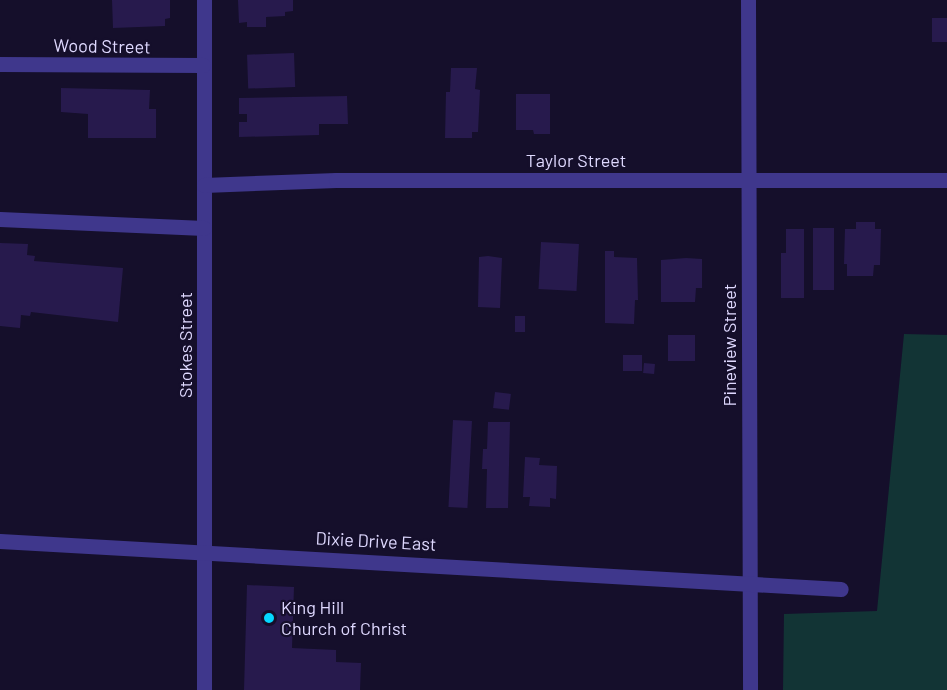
<!DOCTYPE html>
<html>
<head>
<meta charset="utf-8">
<style>
	body { margin:0 }
	#map { position:relative; width:947px; height:690px; overflow:hidden; background:#150f2b; font-family:Barlow,sans-serif }
	div>[style] { position:absolute }
	.green>* { inset:0; background:#123435 }
	.building>* { inset:0; background:#271a4d; transform-origin:0 0 }
	.minor>* { height:15px; margin:-7.5px; padding:0 7.5px; transform-origin:7.5px; border-radius:7.5px; background:#3f378c }
	.dots>* { width:16px; height:16px; translate:-50% -50%; box-sizing:border-box; border:3px solid #150f2b; border-radius:50% }
	span { translate:-50% -50%; white-space:nowrap; text-align:center; line-height:1.15; -webkit-text-stroke:4.5px #150f2b; paint-order:stroke }
	.street-label { font-size:18px; color:#dfd9ff }
	.poi-label { font-size:18px; color:#dfd9ff }
	.left { translate:0 -50%; text-align:left }
</style>
</head>
<body>
<div id="map">
	<div class="green">
		<i style="clip-path:polygon(904px 334px,947px 335px,947px 690px,783px 690px,784px 614px,877px 611px)"></i>
	</div>
	<div class="building">
		<i style="clip-path:polygon(112px 0,170px 0,170px 18px,165px 19px,165px 26px,113px 28px)"></i>
		<i style="clip-path:polygon(238px 0,293px 0,293px 11px,285px 12px,285px 16px,266px 17px,266px 27px,247px 27px,247px 22px,239px 23px)"></i>
		<i style="left:932px;top:18px;width:15px;height:24px"></i>
		<i style="left:294px;top:53px;width:34px;height:47px;rotate:88deg"></i>
		<i style="clip-path:polygon(451px 68px,477px 68px,475px 89px,480px 90px,478px 132px,472px 132px,472px 138px,445px 138px,446px 92px,450px 92px)"></i>
		<i style="clip-path:polygon(61px 88px,150px 90px,149px 109px,156px 109px,156px 138px,88px 138px,88px 114px,61px 112px)"></i>
		<i style="clip-path:polygon(516px 94px,550px 94px,550px 134px,534px 134px,533px 130px,516px 130px)"></i>
		<i style="clip-path:polygon(347px 96px,348px 124px,319px 124px,319px 135px,239px 137px,239px 122px,247px 122px,247px 114px,239px 114px,239px 98px)"></i>
		<i style="clip-path:polygon(856px 222px,875px 222px,875px 229px,881px 229px,880px 265px,874px 265px,873px 276px,847px 276px,847px 264px,844px 264px,845px 229px,856px 229px)"></i>
		<i style="left:834px;top:228px;width:62px;height:21px;rotate:90deg"></i>
		<i style="clip-path:polygon(786px 229px,804px 229px,804px 298px,781px 298px,781px 253px,786px 253px)"></i>
		<i style="left:541px;top:242px;width:38px;height:47px;rotate:3deg"></i>
		<i style="clip-path:polygon(0 243px,28px 244px,27px 255px,35px 256px,34px 261px,123px 268px,118px 322px,31px 312px,30px 316px,21px 315px,20px 328px,0 326px)"></i>
		<i style="clip-path:polygon(605px 251px,614px 251px,614px 257px,637px 258px,638px 300px,635px 300px,634px 324px,605px 323px)"></i>
		<i style="clip-path:polygon(488px 256px,502px 258px,500px 308px,478px 307px,479px 257px)"></i>
		<i style="clip-path:polygon(686px 258px,702px 259px,702px 288px,696px 288px,695px 302px,661px 302px,661px 260px)"></i>
		<i style="left:515px;top:316px;width:10px;height:16px"></i>
		<i style="left:668px;top:335px;width:27px;height:26px"></i>
		<i style="left:623px;top:355px;width:19px;height:16px"></i>
		<i style="left:644px;top:363px;width:11px;height:10px;rotate:5deg"></i>
		<i style="left:495px;top:392px;width:16px;height:16px;rotate:7deg"></i>
		<i style="left:453px;top:420px;width:19px;height:87px;rotate:3deg"></i>
		<i style="clip-path:polygon(488px 422px,510px 422px,508px 508px,486px 508px,487px 469px,482px 469px,483px 449px,487px 449px)"></i>
		<i style="clip-path:polygon(525px 457px,540px 458px,539px 465px,557px 466px,556px 499px,550px 498px,550px 507px,529px 506px,530px 497px,523px 497px)"></i>
		<i style="clip-path:polygon(247px 585px,294px 587px,292px 648px,336px 650px,336px 662px,361px 663px,360px 690px,244px 690px)"></i>
	</div>
	<div class="minor">
		<i style="left:204px;top:0;width:690px;rotate:90deg"></i>
		<i style="left:748px;top:0;width:690px;rotate:89.83deg"></i>
		<i style="left:0;top:64px;width:203px;rotate:0.3deg"></i>
		<i style="left:204px;top:185px;width:132px;rotate:-2.2deg"></i>
		<i style="left:336px;top:180px;width:611px"></i>
		<i style="left:0;top:219px;width:204px;rotate:2.5deg"></i>
		<i style="left:0;top:541px;width:842px;rotate:3.27deg"></i>
	</div>
	<div class="dots">
		<i style="left:269px;top:618px;background:#05d8ff"></i>
	</div>
	<div class="street-label">
		<span style="left:102px;top:46px;rotate:1deg">Wood Street</span>
		<span style="left:576px;top:160px">Taylor Street</span>
		<span style="left:185px;top:345px;rotate:-90deg">Stokes Street</span>
		<span style="left:729px;top:345px;rotate:-90deg">Pineview Street</span>
		<span style="left:376px;top:541px;rotate:3deg">Dixie Drive East</span>
	</div>
	<div class="poi-label">
		<span class="left" style="left:281px;top:618px">King Hill<br>Church of Christ</span>
	</div>
</div>
</body>
</html>
